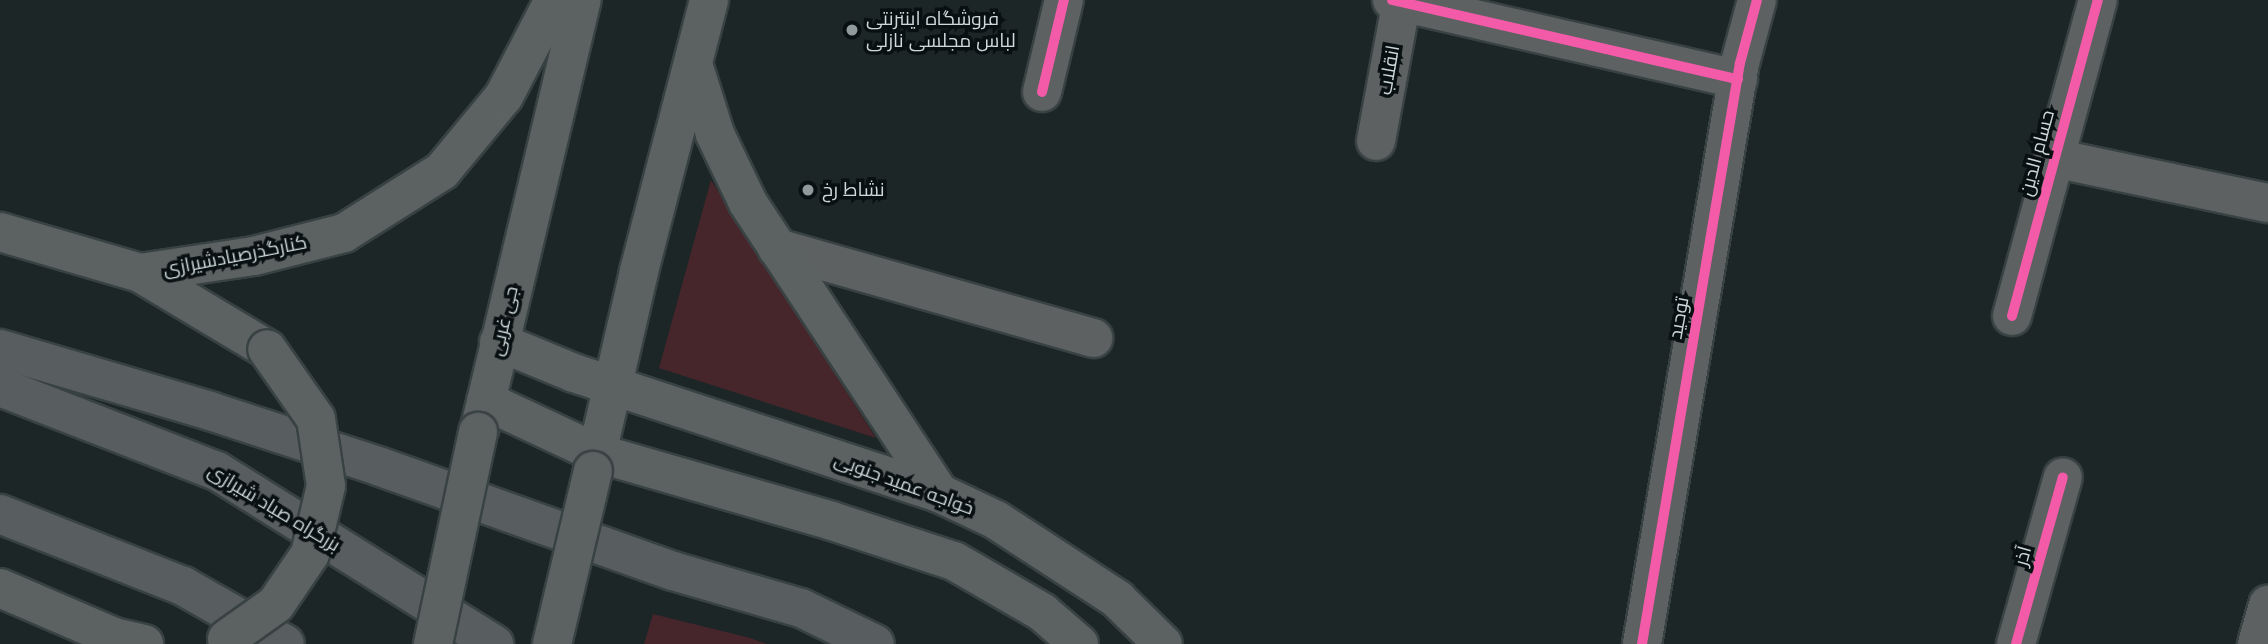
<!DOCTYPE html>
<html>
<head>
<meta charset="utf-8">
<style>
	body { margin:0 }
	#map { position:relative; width:2268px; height:644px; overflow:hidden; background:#1c2627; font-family:Lora,Cairo,serif }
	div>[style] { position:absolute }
	.green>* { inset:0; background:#47262b }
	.roads { filter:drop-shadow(2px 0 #394243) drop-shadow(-2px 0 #394243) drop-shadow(0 2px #394243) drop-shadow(0 -2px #394243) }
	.minor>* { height:38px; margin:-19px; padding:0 19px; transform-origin:19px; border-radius:19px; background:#5d6162 }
	.major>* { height:38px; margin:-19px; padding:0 19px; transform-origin:19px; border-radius:19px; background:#5c6262 }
	.highway>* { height:38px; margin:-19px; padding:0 19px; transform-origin:19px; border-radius:19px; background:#585e5f }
	.bridges { filter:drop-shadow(2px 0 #394243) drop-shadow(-2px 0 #394243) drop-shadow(0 2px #394243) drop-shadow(0 -2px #394243) }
	.major-bridge>* { height:38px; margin:-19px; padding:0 19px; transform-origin:19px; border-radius:19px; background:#5c6262 }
	.cycleway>* { height:10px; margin:-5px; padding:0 5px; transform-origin:5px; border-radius:5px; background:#f35aa7 }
	.dots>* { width:19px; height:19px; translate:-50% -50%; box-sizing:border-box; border:4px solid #091012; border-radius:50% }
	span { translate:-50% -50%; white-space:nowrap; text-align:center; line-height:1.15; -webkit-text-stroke:7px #091012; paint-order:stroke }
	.poi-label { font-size:19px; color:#ced9db }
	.left { translate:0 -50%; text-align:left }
	.street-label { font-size:19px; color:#ced9db }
</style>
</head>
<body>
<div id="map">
	<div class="green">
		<i style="clip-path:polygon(711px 180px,876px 438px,659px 368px)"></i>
		<i style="clip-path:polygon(653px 614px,750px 638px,767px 644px,644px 644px)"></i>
	</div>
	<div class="roads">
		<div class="minor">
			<i style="left:1392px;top:0;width:355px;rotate:12.9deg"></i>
			<i style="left:1042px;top:92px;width:95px;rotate:-76.6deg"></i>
			<i style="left:1376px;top:141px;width:143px;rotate:-79.6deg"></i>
			<i style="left:2054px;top:158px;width:219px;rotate:11.9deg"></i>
			<i style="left:777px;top:248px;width:329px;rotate:15.9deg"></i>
			<i style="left:2012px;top:316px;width:327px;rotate:-74.8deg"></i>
			<i style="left:1642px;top:644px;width:589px;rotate:-80.43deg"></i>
			<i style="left:1740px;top:63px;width:65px;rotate:-74.9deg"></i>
			<i style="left:2016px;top:644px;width:173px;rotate:-74.3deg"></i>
			<i style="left:2257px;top:644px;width:41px;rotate:-74.2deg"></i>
		</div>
		<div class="major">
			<i style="left:694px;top:67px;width:70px;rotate:72.6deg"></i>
			<i style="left:715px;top:134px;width:76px;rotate:64.4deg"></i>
			<i style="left:748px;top:203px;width:347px;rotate:56.6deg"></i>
			<i style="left:0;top:232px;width:146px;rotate:16.3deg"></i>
			<i style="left:140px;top:273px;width:148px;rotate:30.9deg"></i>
			<i style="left:140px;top:273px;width:115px;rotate:-8.5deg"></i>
			<i style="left:254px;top:256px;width:93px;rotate:-14.3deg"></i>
			<i style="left:344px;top:233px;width:116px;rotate:-32.3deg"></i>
			<i style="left:442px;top:171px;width:97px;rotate:-50.4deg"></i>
			<i style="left:504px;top:96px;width:108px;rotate:-62.5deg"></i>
			<i style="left:499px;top:342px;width:81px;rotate:22.5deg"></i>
			<i style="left:574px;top:373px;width:384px;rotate:18.2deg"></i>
			<i style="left:939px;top:493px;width:63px;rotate:25.3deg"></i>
			<i style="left:996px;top:520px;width:145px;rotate:33.1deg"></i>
			<i style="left:1117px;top:599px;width:64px;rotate:44.4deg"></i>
			<i style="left:486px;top:401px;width:123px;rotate:25.1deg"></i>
			<i style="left:597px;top:453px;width:245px;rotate:16.1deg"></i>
			<i style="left:832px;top:521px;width:128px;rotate:18.2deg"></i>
			<i style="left:954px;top:561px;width:102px;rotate:30.1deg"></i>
			<i style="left:1042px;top:612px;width:49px;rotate:40.9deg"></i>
			<i style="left:480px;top:427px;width:439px;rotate:-76.6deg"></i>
			<i style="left:593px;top:471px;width:205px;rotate:-77deg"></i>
			<i style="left:639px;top:271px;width:280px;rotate:-75.5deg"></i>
			<i style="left:0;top:588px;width:124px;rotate:23.3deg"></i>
			<i style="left:114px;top:637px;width:31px;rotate:13deg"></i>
		</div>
		<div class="highway">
			<i style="left:0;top:349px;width:219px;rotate:16.4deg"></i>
			<i style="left:210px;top:411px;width:177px;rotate:18.1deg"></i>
			<i style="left:378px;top:466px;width:313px;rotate:19.6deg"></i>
			<i style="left:673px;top:571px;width:133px;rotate:16.1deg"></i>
			<i style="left:801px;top:608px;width:82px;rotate:25.9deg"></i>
			<i style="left:0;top:387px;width:233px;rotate:21.2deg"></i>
			<i style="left:217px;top:471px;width:327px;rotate:32deg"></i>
			<i style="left:0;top:514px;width:197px;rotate:21.5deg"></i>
			<i style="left:183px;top:586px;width:117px;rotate:29.6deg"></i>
		</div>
	</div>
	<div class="bridges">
		<div class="major-bridge">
			<i style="left:227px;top:639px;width:60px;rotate:-35.5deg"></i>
			<i style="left:276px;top:604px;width:60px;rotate:-55.8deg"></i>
			<i style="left:310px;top:554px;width:70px;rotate:-76.8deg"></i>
			<i style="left:326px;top:486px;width:68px;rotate:-98.5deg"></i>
			<i style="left:316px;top:419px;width:85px;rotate:-125deg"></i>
			<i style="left:433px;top:644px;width:217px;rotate:-78deg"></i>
			<i style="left:552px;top:644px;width:178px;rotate:-76.7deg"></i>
		</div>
	</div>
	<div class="cycleway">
		<i style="left:1392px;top:0;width:355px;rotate:12.9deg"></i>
		<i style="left:1042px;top:92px;width:95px;rotate:-76.6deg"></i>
		<i style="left:2012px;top:316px;width:327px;rotate:-74.8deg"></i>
		<i style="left:1642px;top:644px;width:589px;rotate:-80.43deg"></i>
		<i style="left:1740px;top:63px;width:65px;rotate:-74.9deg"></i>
		<i style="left:2016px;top:644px;width:173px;rotate:-74.3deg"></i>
	</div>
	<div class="dots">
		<i style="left:852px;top:30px;background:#909a9c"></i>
		<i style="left:808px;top:190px;background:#909a9c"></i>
	</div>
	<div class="poi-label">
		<span class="left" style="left:866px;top:30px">فروشگاه اینترنتی<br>لباس مجلسی نازلی</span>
		<span class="left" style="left:822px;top:190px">نشاط رخ</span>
	</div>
	<div class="street-label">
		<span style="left:1389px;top:70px;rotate:-80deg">انقلاب</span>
		<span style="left:2037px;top:153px;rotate:-75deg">حسام الدین</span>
		<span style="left:235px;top:256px;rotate:-11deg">کنارگذرصیادشیرازی</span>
		<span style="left:1679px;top:318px;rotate:-80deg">توحید</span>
		<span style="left:504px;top:321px;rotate:-77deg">جی غربی</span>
		<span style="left:904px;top:484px;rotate:20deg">خواجه عمید جنوبی</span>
		<span style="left:274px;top:508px;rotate:31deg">بزرگراه صیاد شیرازی</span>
		<span style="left:2023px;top:556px;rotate:-74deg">آذر</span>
	</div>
</div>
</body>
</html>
